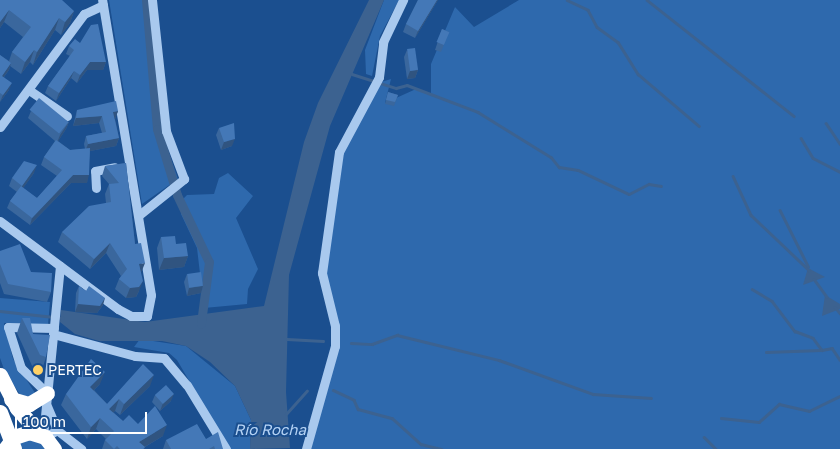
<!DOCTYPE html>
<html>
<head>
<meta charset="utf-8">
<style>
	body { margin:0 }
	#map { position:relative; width:840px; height:449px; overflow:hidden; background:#1b4f8f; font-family:"Golos Text",sans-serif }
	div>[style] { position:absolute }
	.green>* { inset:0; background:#2e69ad }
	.water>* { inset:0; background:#3c6290 }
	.stream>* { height:2.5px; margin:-1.25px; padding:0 1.25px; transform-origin:1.25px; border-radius:1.25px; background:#3c6290 }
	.canal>* { height:9px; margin:-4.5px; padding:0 4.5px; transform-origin:4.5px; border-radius:4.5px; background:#3c6290 }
	.minor>* { height:9px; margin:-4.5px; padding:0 4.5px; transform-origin:4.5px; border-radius:4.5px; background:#a9c9ee }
	.highway>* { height:15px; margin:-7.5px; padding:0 7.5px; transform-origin:7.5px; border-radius:7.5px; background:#fff }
	.wall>* { inset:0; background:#3a679d }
	.shaded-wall>* { inset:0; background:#305480 }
	.building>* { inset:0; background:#4478b7; transform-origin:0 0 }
	.dots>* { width:14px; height:14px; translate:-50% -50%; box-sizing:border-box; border:2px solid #1b4f8f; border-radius:50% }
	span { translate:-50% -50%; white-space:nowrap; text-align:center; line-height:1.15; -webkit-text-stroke:4px #1b4f8f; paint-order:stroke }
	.poi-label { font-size:14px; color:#fff }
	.left { translate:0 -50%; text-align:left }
	.water-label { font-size:15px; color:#b5d3f5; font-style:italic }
	.scale { position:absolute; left:15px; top:412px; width:132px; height:22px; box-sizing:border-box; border:2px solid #fff; border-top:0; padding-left:6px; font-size:15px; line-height:18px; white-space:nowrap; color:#fff; -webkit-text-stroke:4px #1b4f8f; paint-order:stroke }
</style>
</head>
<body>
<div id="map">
	<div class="green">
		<i style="clip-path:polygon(109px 0,149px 0,162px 134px,178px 179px,142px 204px)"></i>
		<i style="clip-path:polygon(384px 0,399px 0,380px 36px,372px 76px,366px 74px,365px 50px)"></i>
		<i style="clip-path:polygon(519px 0,840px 0,840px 449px,311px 449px,339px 325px,326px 274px,330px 217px,343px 148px,378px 83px,391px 79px,385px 103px,416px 89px,431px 95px,431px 64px,455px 7px,474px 27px)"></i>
		<i style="clip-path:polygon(228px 173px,253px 196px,236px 218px,258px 269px,248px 289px,247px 304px,204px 308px,197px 248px,181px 214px,182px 200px,187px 195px,214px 194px,219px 178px)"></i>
		<i style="clip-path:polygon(0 298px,50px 302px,48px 325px,4px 323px,13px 359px,37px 396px,21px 396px,5px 372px,0 358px)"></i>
		<i style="clip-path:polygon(140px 339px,186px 346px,235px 386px,251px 420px,250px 449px,229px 449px,177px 360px,169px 353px,134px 347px)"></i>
		<i style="clip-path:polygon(21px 438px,41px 442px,46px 449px,20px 449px,16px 441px)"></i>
	</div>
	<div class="water">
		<i style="clip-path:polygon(369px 0,384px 0,330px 126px,289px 275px,286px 392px,290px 448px,250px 449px,251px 420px,235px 386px,210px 362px,186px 346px,162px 341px,99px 341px,75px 334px,60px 322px,61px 310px,145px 322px,264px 306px,304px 142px,318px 103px)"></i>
		<i style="clip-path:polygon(808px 268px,825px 277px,803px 285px)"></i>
		<i style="clip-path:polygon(825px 295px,840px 304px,840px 309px,822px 316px)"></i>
	</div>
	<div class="stream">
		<i style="left:567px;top:0;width:23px;rotate:25deg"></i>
		<i style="left:588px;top:10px;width:19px;rotate:62deg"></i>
		<i style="left:597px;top:27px;width:26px;rotate:36deg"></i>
		<i style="left:618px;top:42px;width:38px;rotate:58deg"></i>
		<i style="left:638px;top:74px;width:80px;rotate:40.4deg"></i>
		<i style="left:647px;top:0;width:187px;rotate:38.3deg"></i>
		<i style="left:352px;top:74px;width:46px;rotate:17.7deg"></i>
		<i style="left:396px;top:88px;width:11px;rotate:-15deg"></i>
		<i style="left:407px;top:85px;width:76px;rotate:20.8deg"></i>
		<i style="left:478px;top:112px;width:86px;rotate:31.7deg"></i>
		<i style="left:551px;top:157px;width:13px;rotate:51deg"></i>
		<i style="left:559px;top:167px;width:19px;rotate:9deg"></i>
		<i style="left:578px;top:170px;width:56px;rotate:25.2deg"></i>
		<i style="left:629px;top:194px;width:22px;rotate:-27deg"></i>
		<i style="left:649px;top:184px;width:12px;rotate:9deg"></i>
		<i style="left:826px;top:123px;width:25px;rotate:56deg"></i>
		<i style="left:801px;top:138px;width:23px;rotate:59deg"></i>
		<i style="left:813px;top:158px;width:30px;rotate:27deg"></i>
		<i style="left:733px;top:176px;width:43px;rotate:65.2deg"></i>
		<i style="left:751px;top:215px;width:80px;rotate:43.5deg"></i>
		<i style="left:780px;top:210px;width:63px;rotate:63.4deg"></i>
		<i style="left:814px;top:279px;width:22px;rotate:54deg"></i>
		<i style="left:752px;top:289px;width:23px;rotate:31deg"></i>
		<i style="left:772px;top:301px;width:38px;rotate:53deg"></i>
		<i style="left:795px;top:331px;width:19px;rotate:21deg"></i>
		<i style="left:813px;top:338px;width:15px;rotate:53deg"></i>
		<i style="left:822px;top:350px;width:10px;rotate:-11deg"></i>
		<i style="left:832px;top:348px;width:14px;rotate:56deg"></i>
		<i style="left:835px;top:307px;width:8px;rotate:50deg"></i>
		<i style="left:0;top:311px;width:63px;rotate:6.3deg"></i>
		<i style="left:287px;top:339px;width:36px;rotate:3deg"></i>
		<i style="left:351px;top:343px;width:21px;rotate:3deg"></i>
		<i style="left:372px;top:344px;width:27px;rotate:-20deg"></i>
		<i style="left:397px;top:335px;width:105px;rotate:13.8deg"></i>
		<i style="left:499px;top:360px;width:100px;rotate:19.9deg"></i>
		<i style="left:593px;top:394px;width:58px;rotate:3.9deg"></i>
		<i style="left:766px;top:352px;width:55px;rotate:-2.1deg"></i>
		<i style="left:333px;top:390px;width:23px;rotate:25deg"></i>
		<i style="left:354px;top:400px;width:10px;rotate:66deg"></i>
		<i style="left:358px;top:409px;width:35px;rotate:15deg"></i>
		<i style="left:392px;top:418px;width:39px;rotate:42deg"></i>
		<i style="left:421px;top:444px;width:21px;rotate:14deg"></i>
		<i style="left:286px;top:414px;width:31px;rotate:-48deg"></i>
		<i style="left:721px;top:418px;width:38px;rotate:6deg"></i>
		<i style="left:759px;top:422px;width:27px;rotate:-42deg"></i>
		<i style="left:779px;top:404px;width:31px;rotate:13deg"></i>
		<i style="left:809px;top:411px;width:34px;rotate:-26deg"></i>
		<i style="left:704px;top:437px;width:17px;rotate:45deg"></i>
	</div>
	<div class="canal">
		<i style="left:146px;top:0;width:129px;rotate:85.1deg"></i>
		<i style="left:157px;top:129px;width:69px;rotate:73.1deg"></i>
		<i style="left:177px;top:195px;width:74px;rotate:64.5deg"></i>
		<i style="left:209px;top:262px;width:62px;rotate:97.5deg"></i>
	</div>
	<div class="minor">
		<i style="left:29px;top:90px;width:46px;rotate:34.4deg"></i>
		<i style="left:0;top:127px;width:141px;rotate:-53.4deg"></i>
		<i style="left:84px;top:14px;width:21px;rotate:-25deg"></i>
		<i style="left:96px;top:188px;width:17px;rotate:-93deg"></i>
		<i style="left:95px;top:171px;width:20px;rotate:-11deg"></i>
		<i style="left:139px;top:215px;width:58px;rotate:-38.7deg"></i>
		<i style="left:184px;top:179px;width:51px;rotate:-110.6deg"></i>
		<i style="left:166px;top:131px;width:132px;rotate:-96.1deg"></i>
		<i style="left:0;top:221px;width:147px;rotate:36.7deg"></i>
		<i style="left:118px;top:309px;width:15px;rotate:28deg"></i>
		<i style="left:131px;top:316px;width:16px"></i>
		<i style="left:147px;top:316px;width:21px;rotate:-79deg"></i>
		<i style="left:151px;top:295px;width:299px;rotate:-99.4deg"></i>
		<i style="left:53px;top:334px;width:85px;rotate:15deg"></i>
		<i style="left:135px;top:356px;width:29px;rotate:4deg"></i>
		<i style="left:164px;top:358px;width:35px;rotate:50deg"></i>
		<i style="left:187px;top:385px;width:75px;rotate:58.6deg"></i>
		<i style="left:47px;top:393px;width:36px;rotate:-136deg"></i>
		<i style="left:21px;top:368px;width:43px;rotate:-107.6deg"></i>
		<i style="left:8px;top:327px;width:46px;rotate:1.2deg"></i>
		<i style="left:47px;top:406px;width:26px;rotate:67deg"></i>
		<i style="left:43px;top:436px;width:171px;rotate:-84.3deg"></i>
		<i style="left:45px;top:437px;width:14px;rotate:-30deg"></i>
		<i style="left:57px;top:430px;width:31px;rotate:38deg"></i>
		<i style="left:306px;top:449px;width:107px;rotate:-74.3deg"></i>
		<i style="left:335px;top:346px;width:20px;rotate:-90deg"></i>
		<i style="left:335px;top:326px;width:55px;rotate:-103.8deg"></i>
		<i style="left:322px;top:273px;width:122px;rotate:-82deg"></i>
		<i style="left:339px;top:152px;width:85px;rotate:-61.9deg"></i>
		<i style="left:379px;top:77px;width:35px;rotate:-83deg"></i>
		<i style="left:383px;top:42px;width:47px;rotate:-64.5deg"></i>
	</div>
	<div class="highway">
		<i style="left:0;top:375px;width:37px;rotate:63deg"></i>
		<i style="left:17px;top:408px;width:35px;rotate:49deg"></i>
		<i style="left:11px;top:399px;width:19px;rotate:16deg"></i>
		<i style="left:29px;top:404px;width:21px;rotate:-31deg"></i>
		<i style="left:0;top:412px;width:39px;rotate:69deg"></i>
		<i style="left:5px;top:449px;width:15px;rotate:-53deg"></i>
		<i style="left:14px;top:437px;width:16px;rotate:-18deg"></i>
		<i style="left:29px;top:432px;width:17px;rotate:17deg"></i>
		<i style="left:45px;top:437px;width:15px;rotate:53deg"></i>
	</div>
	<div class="wall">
		<i style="clip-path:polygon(0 0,74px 11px,70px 23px,61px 35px,55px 30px,33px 65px,30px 62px,21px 74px,10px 66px,9px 70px,4px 77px,9px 90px,0 102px,0 55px,9px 61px,12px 52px,23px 37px,4px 22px,0 28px)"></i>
		<i style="clip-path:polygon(418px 0,438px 0,415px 38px,403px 32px,406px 24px)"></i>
		<i style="clip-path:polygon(442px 29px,449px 32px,441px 52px,435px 50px)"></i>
		<i style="clip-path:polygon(69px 46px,106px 62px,103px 70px,87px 70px,77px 83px,71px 78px,56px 101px,45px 93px,48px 86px,70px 56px,66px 54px)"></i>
		<i style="clip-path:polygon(407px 50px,418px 70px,415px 78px,407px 79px,404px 57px)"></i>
		<i style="clip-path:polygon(388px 92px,398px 95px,394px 106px,385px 104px)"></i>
		<i style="clip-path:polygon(77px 110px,118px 111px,115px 119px,119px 138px,116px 146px,90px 151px,87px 183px,71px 183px,30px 225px,7px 208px,10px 201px,17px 192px,9px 186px,12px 178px,34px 173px,23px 188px,37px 198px,57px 176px,41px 165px,44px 157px,55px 141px,28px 118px,31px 111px,69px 122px,66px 129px,58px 141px,70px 150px,85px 149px,84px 144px,86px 136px,102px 133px,99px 123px,73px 126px)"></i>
		<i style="clip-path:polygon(219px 128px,232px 146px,221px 150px,216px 135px)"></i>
		<i style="clip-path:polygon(126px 163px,135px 244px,141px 273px,139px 291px,136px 297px,126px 298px,115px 289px,119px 279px,121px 276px,106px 253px,90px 269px,58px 242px,62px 232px,106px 203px,105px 194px,109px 184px,102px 176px,105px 166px)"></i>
		<i style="clip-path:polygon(161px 237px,176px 244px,188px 256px,184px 267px,159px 270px,157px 248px)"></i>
		<i style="clip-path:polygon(0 251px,31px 272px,51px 292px,47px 302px,4px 294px,0 283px)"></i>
		<i style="clip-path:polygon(187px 274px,203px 286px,201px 293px,187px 296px,184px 282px)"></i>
		<i style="clip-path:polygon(79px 286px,103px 305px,97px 313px,75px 312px,76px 293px)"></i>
		<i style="clip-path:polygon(22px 318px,33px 334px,46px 357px,41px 373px,34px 370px,17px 333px)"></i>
		<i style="clip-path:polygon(100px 384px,94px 390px,107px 404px,150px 386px,120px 415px,115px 411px,113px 412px,123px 421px,138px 424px,163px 436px,145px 447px,144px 449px,102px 449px,105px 440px,106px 439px,96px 429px,87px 439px,61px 405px,66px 394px)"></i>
		<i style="clip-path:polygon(155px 395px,171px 401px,160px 411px,152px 402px)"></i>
		<i style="clip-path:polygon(206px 439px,223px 449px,163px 449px,166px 440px)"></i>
	</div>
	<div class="shaded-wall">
		<i style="clip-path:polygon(437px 0,438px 0,415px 38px,418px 31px)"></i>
		<i style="clip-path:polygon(9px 10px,4px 22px,0 28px,0 22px)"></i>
		<i style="clip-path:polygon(74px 11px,70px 23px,61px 35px,65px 22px)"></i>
		<i style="clip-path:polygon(59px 18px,55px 30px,33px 65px,37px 52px)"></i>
		<i style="clip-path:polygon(34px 50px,30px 62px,21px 74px,25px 62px)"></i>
		<i style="clip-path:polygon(90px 62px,106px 62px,103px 70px,87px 70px,77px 83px,80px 75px)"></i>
		<i style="clip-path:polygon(11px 63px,9px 70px,0 82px,2px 76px)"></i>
		<i style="clip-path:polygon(418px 70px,415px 78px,407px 79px,410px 71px)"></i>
		<i style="clip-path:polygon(74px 71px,71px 78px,56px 101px,59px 93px)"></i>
		<i style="clip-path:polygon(12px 83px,9px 90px,0 102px,3px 95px)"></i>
		<i style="clip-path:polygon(118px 111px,115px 119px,111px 120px,113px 112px)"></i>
		<i style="clip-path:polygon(102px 116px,99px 123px,73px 126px,76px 118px)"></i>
		<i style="clip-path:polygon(69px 122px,66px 129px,57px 143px,60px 135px)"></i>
		<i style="clip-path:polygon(119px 138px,116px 146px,85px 152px,88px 144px)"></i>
		<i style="clip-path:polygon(235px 139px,232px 146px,221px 150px,224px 142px)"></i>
		<i style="clip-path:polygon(37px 165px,34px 173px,19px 194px,22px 186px)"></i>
		<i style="clip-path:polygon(73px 175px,89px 175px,87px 183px,71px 183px,30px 225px,32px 218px)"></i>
		<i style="clip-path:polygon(110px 243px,106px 253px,90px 269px,94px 259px)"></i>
		<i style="clip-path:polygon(188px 256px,184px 267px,159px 270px,164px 258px)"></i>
		<i style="clip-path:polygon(145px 263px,141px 273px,139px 264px)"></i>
		<i style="clip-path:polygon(143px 281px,139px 291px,136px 297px,126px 298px,130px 288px)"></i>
		<i style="clip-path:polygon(203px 286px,201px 293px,187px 296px,189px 288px)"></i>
		<i style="clip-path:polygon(105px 298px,103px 305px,97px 313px,75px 312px,78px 304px)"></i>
		<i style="clip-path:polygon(105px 372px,100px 384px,86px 398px,90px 387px)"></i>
		<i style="clip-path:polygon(154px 375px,150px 386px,120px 415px,124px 404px)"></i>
		<i style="clip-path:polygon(174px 394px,171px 401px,160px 411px,163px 403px)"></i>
		<i style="clip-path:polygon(119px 399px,115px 411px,105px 420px,109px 409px)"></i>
		<i style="clip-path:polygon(100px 418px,96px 429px,87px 439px,91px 427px)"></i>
		<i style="clip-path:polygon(167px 425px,163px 436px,141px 449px,139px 442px)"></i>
	</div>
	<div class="building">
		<i style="clip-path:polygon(0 0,62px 0,74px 11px,65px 22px,59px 18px,37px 52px,34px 50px,25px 62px,12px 52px,31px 27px,9px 10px,0 22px)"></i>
		<i style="clip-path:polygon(418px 0,437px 0,418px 31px,406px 24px)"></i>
		<i style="clip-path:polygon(98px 24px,106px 62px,90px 62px,80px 75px,74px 71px,59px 93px,48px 86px,74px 50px,69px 46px,75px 39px,80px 43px,91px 25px)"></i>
		<i style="left:442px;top:29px;width:8px;height:14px;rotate:23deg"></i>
		<i style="left:415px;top:48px;width:22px;height:8px;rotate:82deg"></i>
		<i style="clip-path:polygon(0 55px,11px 63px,2px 76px,12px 83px,3px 95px,0 93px)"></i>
		<i style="clip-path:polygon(388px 92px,398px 95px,395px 102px,386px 100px)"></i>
		<i style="left:39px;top:98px;width:38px;height:15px;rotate:39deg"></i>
		<i style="clip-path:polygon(116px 101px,118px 111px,113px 112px,119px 138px,88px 144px,86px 136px,106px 132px,102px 116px,76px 118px,77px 110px)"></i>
		<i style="clip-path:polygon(234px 123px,235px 139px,224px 142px,219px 128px)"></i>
		<i style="clip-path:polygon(56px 140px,70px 150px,90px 148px,89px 175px,73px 175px,32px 218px,10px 201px,21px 186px,37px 198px,62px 170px,44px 157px)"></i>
		<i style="clip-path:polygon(24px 161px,37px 165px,22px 186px,12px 178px)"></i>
		<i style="clip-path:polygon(126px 163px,135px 244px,141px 243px,145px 263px,139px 264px,143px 281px,139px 287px,130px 288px,119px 279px,127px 269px,110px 243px,94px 259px,62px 232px,89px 206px,111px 202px,109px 184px,119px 183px,105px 166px)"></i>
		<i style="clip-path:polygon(175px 236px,176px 244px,186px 243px,188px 256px,164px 258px,161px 237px)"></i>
		<i style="clip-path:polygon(20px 244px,31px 272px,52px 273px,51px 292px,8px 284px,0 264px,0 251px)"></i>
		<i style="left:201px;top:272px;width:14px;height:14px;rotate:82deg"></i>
		<i style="clip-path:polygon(79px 286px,86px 291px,89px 286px,105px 298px,100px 306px,78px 304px)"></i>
		<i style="clip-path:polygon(22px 318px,30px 318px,33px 334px,50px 335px,46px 357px,40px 355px)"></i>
		<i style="clip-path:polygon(91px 359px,105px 372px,90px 387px,107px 404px,143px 364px,154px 375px,124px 404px,119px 399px,109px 409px,123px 421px,129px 415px,138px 424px,155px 406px,167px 425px,139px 442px,145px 447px,143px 449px,120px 449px,117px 446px,114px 449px,105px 440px,114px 431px,100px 418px,91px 427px,66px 394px)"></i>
		<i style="left:166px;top:385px;width:12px;height:15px;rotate:48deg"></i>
		<i style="clip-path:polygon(197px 424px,206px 439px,218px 432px,223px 449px,215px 449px,214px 446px,209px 449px,171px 449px,166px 440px)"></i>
	</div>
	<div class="dots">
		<i style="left:38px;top:370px;background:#ffd166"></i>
	</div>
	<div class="poi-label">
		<span class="left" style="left:48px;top:370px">PERTEC</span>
	</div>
	<div class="water-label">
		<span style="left:270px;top:430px">Río Rocha</span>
	</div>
	<div class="scale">100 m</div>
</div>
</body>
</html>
